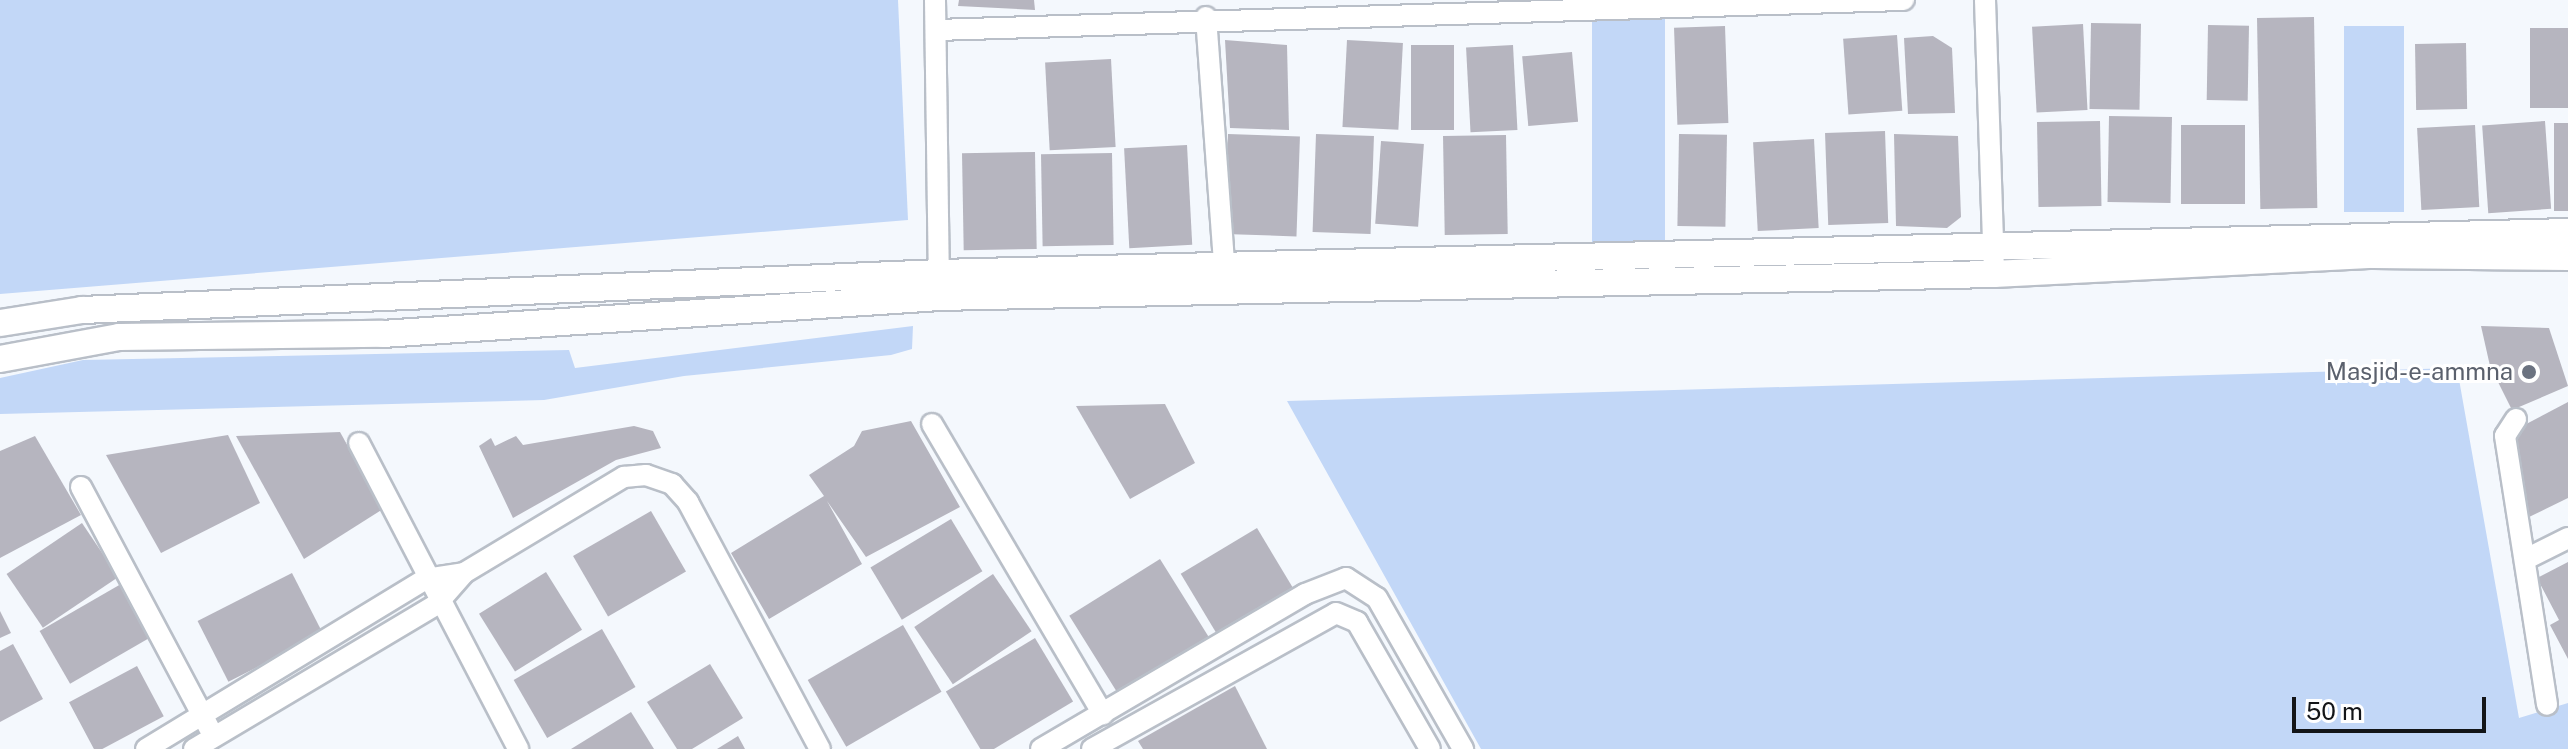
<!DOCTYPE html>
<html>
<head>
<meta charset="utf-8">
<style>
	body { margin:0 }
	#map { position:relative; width:2568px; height:749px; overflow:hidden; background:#f4f8fd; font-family:"Public Sans",sans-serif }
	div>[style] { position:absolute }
	.green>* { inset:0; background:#c2d7f7; transform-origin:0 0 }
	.building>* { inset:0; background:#b6b5bf; transform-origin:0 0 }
	.roads { filter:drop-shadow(2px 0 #b9bfc8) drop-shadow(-2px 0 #b9bfc8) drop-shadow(0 2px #b9bfc8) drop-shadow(0 -2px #b9bfc8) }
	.minor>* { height:20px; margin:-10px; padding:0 10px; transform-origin:10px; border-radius:10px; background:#fff }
	.tertiary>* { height:26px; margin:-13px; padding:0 13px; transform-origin:13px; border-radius:13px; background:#fff }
	.dots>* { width:22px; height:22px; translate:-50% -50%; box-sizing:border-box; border:4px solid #fff; border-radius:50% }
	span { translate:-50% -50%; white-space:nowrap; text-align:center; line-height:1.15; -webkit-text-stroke:6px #fff; paint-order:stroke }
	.worship-label { font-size:24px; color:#5b616d }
	.right { translate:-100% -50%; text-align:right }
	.scale { position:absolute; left:2292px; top:697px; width:194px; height:36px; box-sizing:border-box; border:4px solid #131518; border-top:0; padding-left:10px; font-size:24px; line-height:28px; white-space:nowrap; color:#131518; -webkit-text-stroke:6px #fff; paint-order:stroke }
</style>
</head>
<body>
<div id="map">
	<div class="green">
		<i style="clip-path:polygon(0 0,898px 0,908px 220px,0 294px)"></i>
		<i style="left:1592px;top:8px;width:73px;height:247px"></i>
		<i style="left:2344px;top:26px;width:60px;height:186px"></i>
		<i style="clip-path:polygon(913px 326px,912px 349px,891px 355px,684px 376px,544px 400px,0 414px,0 378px,83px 360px,569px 350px,575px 368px)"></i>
		<i style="clip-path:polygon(2457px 368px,2519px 718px,2568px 703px,2568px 749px,1481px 749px,1287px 401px)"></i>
	</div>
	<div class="building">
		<i style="clip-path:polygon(959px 0,1034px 0,1035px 10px,958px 6px)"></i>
		<i style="left:2314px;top:17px;width:191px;height:57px;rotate:89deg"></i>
		<i style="left:2091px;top:23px;width:50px;height:86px;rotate:1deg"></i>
		<i style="left:2083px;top:24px;width:86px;height:51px;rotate:87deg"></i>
		<i style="left:2208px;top:25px;width:41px;height:75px;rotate:1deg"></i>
		<i style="left:1725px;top:26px;width:97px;height:51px;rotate:88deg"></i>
		<i style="left:2568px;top:28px;width:80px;height:38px;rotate:90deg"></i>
		<i style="left:1897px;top:35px;width:76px;height:54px;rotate:86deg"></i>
		<i style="clip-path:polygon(1933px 36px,1952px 48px,1955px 113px,1908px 114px,1904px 38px)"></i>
		<i style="clip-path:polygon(1225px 40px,1287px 45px,1289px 130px,1230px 128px)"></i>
		<i style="left:1347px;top:40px;width:56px;height:87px;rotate:3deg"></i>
		<i style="left:2466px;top:43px;width:66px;height:51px;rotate:89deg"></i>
		<i style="left:1411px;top:45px;width:43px;height:85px"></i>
		<i style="left:1513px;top:45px;width:85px;height:47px;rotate:87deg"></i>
		<i style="left:1572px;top:52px;width:70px;height:50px;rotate:85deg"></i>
		<i style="left:1111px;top:59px;width:88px;height:66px;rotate:87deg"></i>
		<i style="left:2172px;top:117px;width:86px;height:63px;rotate:91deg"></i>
		<i style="left:2100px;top:121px;width:85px;height:63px;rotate:89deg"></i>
		<i style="left:2545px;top:121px;width:88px;height:63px;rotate:86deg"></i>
		<i style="left:2568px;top:123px;width:88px;height:14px;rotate:90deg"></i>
		<i style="left:2181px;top:125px;width:64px;height:79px"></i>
		<i style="left:2475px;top:125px;width:82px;height:58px;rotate:87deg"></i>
		<i style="left:1885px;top:131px;width:92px;height:60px;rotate:88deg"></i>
		<i style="left:1228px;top:134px;width:72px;height:100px;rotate:2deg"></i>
		<i style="left:1316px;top:134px;width:58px;height:98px;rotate:2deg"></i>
		<i style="left:1679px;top:134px;width:48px;height:92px;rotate:1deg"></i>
		<i style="clip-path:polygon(1894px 134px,1958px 136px,1961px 217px,1947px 228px,1896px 226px)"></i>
		<i style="left:1506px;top:135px;width:99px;height:63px;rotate:89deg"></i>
		<i style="left:1814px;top:139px;width:89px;height:61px;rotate:87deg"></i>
		<i style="left:1381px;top:141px;width:43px;height:83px;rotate:4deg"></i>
		<i style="left:1187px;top:145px;width:100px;height:63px;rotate:87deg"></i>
		<i style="left:1035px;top:152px;width:97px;height:73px;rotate:89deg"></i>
		<i style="left:1112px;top:153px;width:92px;height:71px;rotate:89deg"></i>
		<i style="clip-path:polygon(2481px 326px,2549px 328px,2568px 386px,2512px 410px,2490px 366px)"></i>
		<i style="clip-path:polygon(2568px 402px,2568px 498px,2527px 518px,2511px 432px)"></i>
		<i style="clip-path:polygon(1165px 404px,1195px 463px,1130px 499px,1076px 406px)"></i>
		<i style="clip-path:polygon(911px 421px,960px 507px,866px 557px,827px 501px,862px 564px,769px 619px,731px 553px,824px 496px,809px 475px,854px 446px,862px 431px)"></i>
		<i style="clip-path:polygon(634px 426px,653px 431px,661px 448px,616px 460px,513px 518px,479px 446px,491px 438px,495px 446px,516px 436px,523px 445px)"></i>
		<i style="clip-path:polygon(340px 432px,383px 509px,304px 559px,236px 436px)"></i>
		<i style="clip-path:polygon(228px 435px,260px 503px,161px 553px,106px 455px)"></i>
		<i style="clip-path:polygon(35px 436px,81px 515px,0 558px,0 451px)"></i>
		<i style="left:651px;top:511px;width:70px;height:90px;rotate:60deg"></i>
		<i style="left:951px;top:519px;width:61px;height:94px;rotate:59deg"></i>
		<i style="left:82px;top:523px;width:65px;height:91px;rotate:56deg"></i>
		<i style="left:1257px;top:528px;width:74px;height:89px;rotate:59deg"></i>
		<i style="left:1160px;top:559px;width:92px;height:107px;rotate:58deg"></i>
		<i style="clip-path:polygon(2568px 562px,2568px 659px,2550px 625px,2559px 620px,2537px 578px)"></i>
		<i style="left:546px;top:572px;width:68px;height:79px;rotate:58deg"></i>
		<i style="left:292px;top:573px;width:68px;height:106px;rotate:63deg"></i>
		<i style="left:993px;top:574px;width:69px;height:95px;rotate:56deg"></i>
		<i style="left:121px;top:584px;width:61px;height:94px;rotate:60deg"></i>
		<i style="clip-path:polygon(0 611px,11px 633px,0 638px)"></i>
		<i style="left:903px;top:625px;width:77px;height:110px;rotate:60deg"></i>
		<i style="left:602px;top:629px;width:67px;height:102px;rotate:60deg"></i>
		<i style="left:1035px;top:638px;width:74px;height:104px;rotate:59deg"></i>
		<i style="clip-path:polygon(13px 644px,43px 699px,0 722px,0 651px)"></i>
		<i style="clip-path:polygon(710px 664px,743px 718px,692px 749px,677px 749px,647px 702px)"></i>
		<i style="left:137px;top:666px;width:57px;height:77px;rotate:62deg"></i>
		<i style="clip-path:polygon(1235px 686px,1267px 749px,1143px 749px,1138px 741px)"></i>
		<i style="clip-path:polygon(631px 712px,654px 749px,571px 749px)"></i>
		<i style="clip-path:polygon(738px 736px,745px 749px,717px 749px)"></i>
	</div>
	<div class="roads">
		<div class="minor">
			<i style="left:935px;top:0;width:288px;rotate:89.2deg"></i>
			<i style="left:1985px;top:0;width:274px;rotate:88.1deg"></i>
			<i style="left:1206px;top:17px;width:249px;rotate:85.8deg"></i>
			<i style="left:936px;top:30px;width:968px;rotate:-1.78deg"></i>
			<i style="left:2516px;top:419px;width:20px;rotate:123deg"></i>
			<i style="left:2505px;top:436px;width:272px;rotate:81.1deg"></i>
			<i style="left:932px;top:424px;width:337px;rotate:59.5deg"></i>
			<i style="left:359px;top:443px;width:345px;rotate:62.5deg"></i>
			<i style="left:81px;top:487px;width:273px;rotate:62deg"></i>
			<i style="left:2526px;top:559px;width:47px;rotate:-26.6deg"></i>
			<i style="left:146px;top:749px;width:328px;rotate:-31.3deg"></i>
			<i style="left:426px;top:579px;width:38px;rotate:-9deg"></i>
			<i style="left:194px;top:749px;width:283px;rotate:-30.8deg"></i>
			<i style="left:437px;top:604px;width:41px;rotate:-48.9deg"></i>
			<i style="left:464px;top:573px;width:187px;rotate:-31deg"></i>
			<i style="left:624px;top:477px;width:22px;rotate:-5deg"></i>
			<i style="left:646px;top:475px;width:28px;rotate:19deg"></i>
			<i style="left:672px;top:484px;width:24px;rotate:48deg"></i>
			<i style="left:688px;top:502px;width:280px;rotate:61.9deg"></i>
			<i style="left:1041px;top:749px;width:306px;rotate:-30.4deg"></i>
			<i style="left:1305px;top:594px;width:44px;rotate:-21.3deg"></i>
			<i style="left:1346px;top:578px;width:37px;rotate:33deg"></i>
			<i style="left:1377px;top:598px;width:174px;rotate:60.3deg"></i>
			<i style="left:1092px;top:749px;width:279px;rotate:-29.1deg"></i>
			<i style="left:1336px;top:613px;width:23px;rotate:23deg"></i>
			<i style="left:1357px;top:622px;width:146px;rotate:60.1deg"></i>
		</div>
		<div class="tertiary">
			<i style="left:0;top:323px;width:83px;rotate:-9deg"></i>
			<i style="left:82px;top:310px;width:858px;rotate:-2.47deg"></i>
			<i style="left:939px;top:273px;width:1630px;rotate:-1.44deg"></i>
			<i style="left:0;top:359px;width:121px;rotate:-10.5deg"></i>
			<i style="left:119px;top:337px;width:263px;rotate:-0.7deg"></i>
			<i style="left:382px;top:334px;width:558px;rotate:-3.8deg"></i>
			<i style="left:939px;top:297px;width:1055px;rotate:-1.25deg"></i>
			<i style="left:1994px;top:274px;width:380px;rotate:-2.9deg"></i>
			<i style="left:2374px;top:255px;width:194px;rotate:0.6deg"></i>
		</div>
	</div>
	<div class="dots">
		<i style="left:2529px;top:372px;background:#6b7280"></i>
	</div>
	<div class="worship-label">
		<span class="right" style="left:2513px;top:372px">Masjid-e-ammna</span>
	</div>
	<div class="scale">50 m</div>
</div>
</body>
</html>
